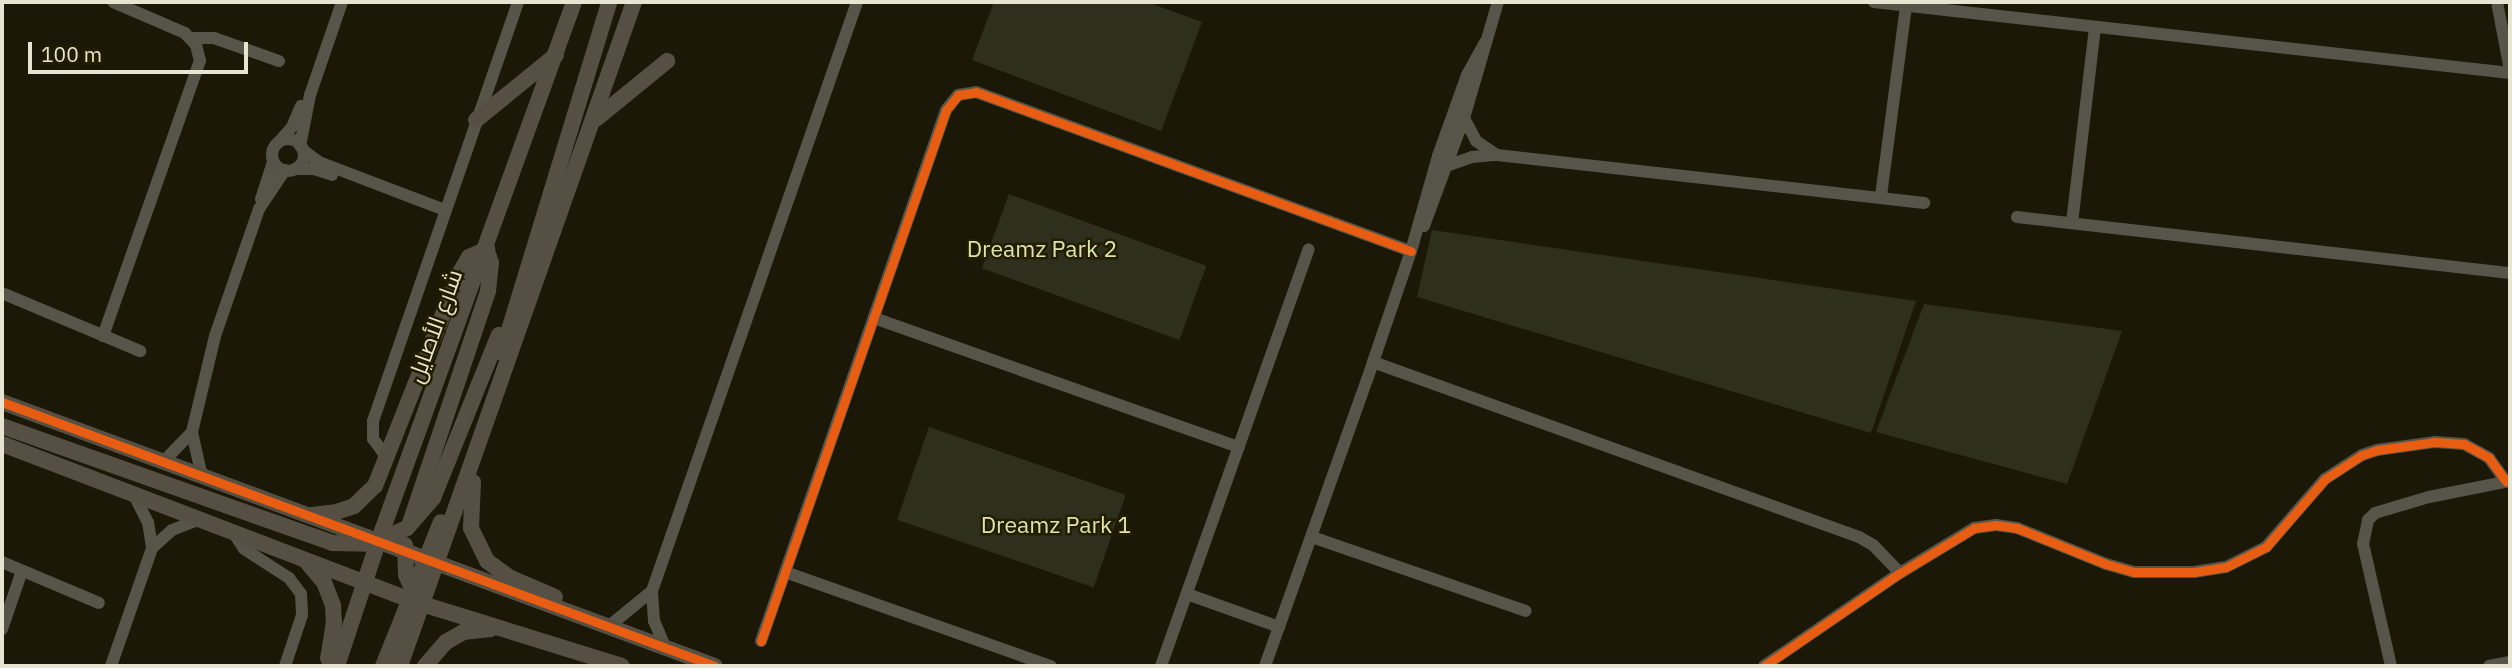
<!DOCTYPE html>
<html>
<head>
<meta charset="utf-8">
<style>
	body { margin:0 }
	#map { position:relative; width:2512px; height:668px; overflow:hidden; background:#1b1808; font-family:"IBM Plex Sans",Cairo,sans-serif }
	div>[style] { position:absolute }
	.green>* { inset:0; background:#2e301d; transform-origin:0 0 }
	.street>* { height:12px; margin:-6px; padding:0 6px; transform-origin:6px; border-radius:6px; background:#575549 }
	.street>.ring { margin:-6px; padding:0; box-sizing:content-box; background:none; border:12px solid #575549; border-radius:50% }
	.secondary>* { height:16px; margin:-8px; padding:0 8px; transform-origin:8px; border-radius:8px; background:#565044 }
	.cycleway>* { height:9px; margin:-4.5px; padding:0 4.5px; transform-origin:4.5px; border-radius:4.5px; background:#e95d12 }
	span { translate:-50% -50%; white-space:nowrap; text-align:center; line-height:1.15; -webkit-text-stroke:5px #231d00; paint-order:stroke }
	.park-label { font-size:23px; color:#dce4ab }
	.street-label { font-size:23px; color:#e7e4d2 }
	.frame { position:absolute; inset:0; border:4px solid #e7e4d2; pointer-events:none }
	.scale { position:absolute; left:28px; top:42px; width:220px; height:32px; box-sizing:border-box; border:4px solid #e7e4d2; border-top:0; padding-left:9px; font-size:21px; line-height:24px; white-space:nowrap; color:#e7e4d2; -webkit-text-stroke:5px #231d00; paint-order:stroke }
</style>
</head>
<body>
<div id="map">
	<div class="green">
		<i style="clip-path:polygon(994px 2px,1147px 2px,1202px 22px,1161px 131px,972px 60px)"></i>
		<i style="left:1009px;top:194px;width:210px;height:79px;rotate:20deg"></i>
		<i style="clip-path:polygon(1432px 230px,1916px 301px,1871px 433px,1417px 297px)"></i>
		<i style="clip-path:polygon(1924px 304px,2122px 331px,2067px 484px,1876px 432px)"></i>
		<i style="left:929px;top:427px;width:208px;height:98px;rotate:19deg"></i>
	</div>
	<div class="street">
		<i style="left:1874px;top:2px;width:640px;rotate:6.37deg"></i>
		<i style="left:2497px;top:2px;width:69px;rotate:79.2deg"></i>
		<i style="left:191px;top:38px;width:23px"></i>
		<i style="left:214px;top:38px;width:69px;rotate:19.5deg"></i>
		<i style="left:1464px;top:118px;width:26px;rotate:62deg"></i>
		<i style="left:1476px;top:141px;width:25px;rotate:34deg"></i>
		<i class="ring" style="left:272px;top:139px;width:20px;height:20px"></i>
		<i style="left:279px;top:142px;width:20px;rotate:-49deg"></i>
		<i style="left:292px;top:127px;width:23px;rotate:-67deg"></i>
		<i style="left:300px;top:146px;width:52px;rotate:-78.9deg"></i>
		<i style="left:310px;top:95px;width:98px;rotate:-71deg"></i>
		<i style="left:303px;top:150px;width:20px;rotate:37deg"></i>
		<i style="left:319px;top:162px;width:135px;rotate:20.9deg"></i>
		<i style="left:1449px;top:165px;width:24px;rotate:-19deg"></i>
		<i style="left:1472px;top:157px;width:25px;rotate:-5deg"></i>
		<i style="left:1497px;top:155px;width:430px;rotate:6.4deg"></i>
		<i style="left:295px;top:169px;width:19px"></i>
		<i style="left:314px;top:169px;width:19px;rotate:18deg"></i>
		<i style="left:1881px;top:196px;width:193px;rotate:-82.5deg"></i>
		<i style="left:261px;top:199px;width:40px;rotate:-72deg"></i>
		<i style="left:2017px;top:217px;width:496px;rotate:6.5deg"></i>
		<i style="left:2072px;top:223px;width:197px;rotate:-83.3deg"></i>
		<i style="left:1424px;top:226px;width:115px;rotate:-69.7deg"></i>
		<i style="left:1464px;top:118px;width:121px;rotate:-73.7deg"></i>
		<i style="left:2px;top:293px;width:150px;rotate:22.8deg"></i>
		<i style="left:874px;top:318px;width:387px;rotate:19.5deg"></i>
		<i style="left:103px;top:336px;width:292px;rotate:-70.6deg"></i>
		<i style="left:200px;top:61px;width:16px;rotate:-104deg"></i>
		<i style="left:196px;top:45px;width:16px;rotate:-133deg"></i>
		<i style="left:185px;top:33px;width:78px;rotate:-156.7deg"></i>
		<i style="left:1373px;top:362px;width:517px;rotate:19.8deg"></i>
		<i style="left:1859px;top:537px;width:16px;rotate:30deg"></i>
		<i style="left:1873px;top:545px;width:39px;rotate:46deg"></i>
		<i style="left:192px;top:432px;width:46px;rotate:77.5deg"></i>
		<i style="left:387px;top:458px;width:24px;rotate:-126deg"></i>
		<i style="left:373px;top:439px;width:18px;rotate:-90deg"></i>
		<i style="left:373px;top:421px;width:443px;rotate:-70.9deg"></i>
		<i style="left:162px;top:463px;width:43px;rotate:-45.9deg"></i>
		<i style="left:192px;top:432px;width:99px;rotate:-76.5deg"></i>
		<i style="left:215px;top:336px;width:134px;rotate:-70.9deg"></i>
		<i style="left:259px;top:209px;width:47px;rotate:-56.3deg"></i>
		<i style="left:135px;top:497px;width:28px;rotate:63deg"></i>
		<i style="left:148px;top:522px;width:26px;rotate:81deg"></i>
		<i style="left:233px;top:532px;width:20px;rotate:57deg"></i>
		<i style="left:244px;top:549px;width:54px;rotate:32.8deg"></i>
		<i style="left:289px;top:578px;width:20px;rotate:53deg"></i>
		<i style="left:301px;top:594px;width:21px;rotate:87deg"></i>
		<i style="left:302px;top:615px;width:54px;rotate:108.4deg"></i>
		<i style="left:1312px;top:537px;width:226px;rotate:19.1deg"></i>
		<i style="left:2px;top:562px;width:105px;rotate:22.9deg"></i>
		<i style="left:785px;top:572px;width:282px;rotate:19.5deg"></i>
		<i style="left:1187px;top:594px;width:98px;rotate:19.7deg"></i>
		<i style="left:608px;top:627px;width:57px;rotate:-39.3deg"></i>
		<i style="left:2px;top:629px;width:61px;rotate:-71deg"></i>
		<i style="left:761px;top:641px;width:562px;rotate:-70.79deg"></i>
		<i style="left:946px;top:110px;width:19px;rotate:-51deg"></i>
		<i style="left:958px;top:95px;width:18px;rotate:-9deg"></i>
		<i style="left:976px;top:92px;width:463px;rotate:20.1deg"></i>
		<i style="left:666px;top:649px;width:30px;rotate:-113deg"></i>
		<i style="left:654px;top:621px;width:30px;rotate:-94deg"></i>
		<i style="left:652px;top:591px;width:624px;rotate:-70.81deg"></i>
		<i style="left:111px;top:666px;width:125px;rotate:-70.8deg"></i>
		<i style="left:152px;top:548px;width:27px;rotate:-42deg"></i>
		<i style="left:172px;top:530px;width:28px;rotate:-21deg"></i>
		<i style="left:1161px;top:666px;width:442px;rotate:-70.5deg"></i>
		<i style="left:1265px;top:666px;width:323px;rotate:-70.4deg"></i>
		<i style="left:1373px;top:362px;width:117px;rotate:-71.1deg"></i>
		<i style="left:1411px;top:251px;width:99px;rotate:-74.1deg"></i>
		<i style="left:1438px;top:156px;width:86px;rotate:-70.3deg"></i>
		<i style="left:1467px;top:75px;width:37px;rotate:-61deg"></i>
		<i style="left:1764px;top:666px;width:165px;rotate:-34.4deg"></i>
		<i style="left:1900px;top:573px;width:87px;rotate:-31.3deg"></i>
		<i style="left:1974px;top:528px;width:22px;rotate:-8deg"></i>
		<i style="left:1996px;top:525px;width:21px;rotate:8deg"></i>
		<i style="left:2017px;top:528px;width:96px;rotate:22deg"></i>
		<i style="left:2106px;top:564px;width:29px;rotate:16deg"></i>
		<i style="left:2134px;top:572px;width:60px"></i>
		<i style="left:2194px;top:572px;width:32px;rotate:-9deg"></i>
		<i style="left:2226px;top:567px;width:45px;rotate:-26.6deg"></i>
		<i style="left:2266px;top:547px;width:90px;rotate:-49.1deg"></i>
		<i style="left:2325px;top:479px;width:44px;rotate:-33deg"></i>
		<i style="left:2362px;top:455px;width:16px;rotate:-18deg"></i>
		<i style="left:2377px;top:450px;width:59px;rotate:-7.9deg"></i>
		<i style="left:2435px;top:442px;width:29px;rotate:4deg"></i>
		<i style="left:2464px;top:444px;width:29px;rotate:29deg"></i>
		<i style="left:2489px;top:458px;width:29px;rotate:54deg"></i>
		<i style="left:2391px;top:666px;width:125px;rotate:-102.9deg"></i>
		<i style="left:2363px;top:544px;width:25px;rotate:-78deg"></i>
		<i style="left:2368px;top:520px;width:10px;rotate:-45deg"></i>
		<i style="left:2375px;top:513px;width:56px;rotate:-16.5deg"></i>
		<i style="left:2429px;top:497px;width:83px;rotate:-11.2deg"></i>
		<i style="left:2489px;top:666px;width:21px;rotate:-11deg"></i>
	</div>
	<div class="secondary">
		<i style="left:596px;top:119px;width:92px;rotate:-39.2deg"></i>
		<i style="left:476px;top:120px;width:103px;rotate:-39.1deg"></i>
		<i style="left:502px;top:353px;width:367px;rotate:-73deg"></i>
		<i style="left:2px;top:402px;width:760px;rotate:20.32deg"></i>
		<i style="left:2px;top:426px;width:350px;rotate:19.5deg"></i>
		<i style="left:332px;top:543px;width:39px;rotate:1deg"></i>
		<i style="left:371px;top:544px;width:39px;rotate:-24deg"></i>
		<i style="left:407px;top:528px;width:40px;rotate:-49deg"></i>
		<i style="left:433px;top:498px;width:176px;rotate:-68deg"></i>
		<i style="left:2px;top:444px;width:449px;rotate:20.9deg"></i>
		<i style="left:422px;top:604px;width:209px;rotate:17.2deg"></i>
		<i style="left:473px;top:482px;width:46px;rotate:92.5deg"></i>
		<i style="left:471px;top:528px;width:37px;rotate:64deg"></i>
		<i style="left:487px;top:561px;width:27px;rotate:36deg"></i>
		<i style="left:509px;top:577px;width:50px;rotate:23.5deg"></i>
		<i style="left:312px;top:515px;width:24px;rotate:-7deg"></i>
		<i style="left:336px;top:512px;width:19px;rotate:-18deg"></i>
		<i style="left:354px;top:506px;width:29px;rotate:-44deg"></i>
		<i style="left:375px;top:486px;width:226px;rotate:-68.4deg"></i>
		<i style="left:458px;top:276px;width:22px;rotate:-60deg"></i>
		<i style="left:469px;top:257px;width:20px;rotate:-24deg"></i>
		<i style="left:410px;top:523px;width:245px;rotate:-71.4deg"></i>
		<i style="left:488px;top:291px;width:28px;rotate:-84deg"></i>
		<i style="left:491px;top:263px;width:13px;rotate:-108deg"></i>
		<i style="left:405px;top:545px;width:30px;rotate:88deg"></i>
		<i style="left:406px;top:575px;width:24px;rotate:66deg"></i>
		<i style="left:307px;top:562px;width:26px;rotate:50deg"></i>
		<i style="left:324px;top:582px;width:25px;rotate:69deg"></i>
		<i style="left:333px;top:605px;width:17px;rotate:87deg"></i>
		<i style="left:334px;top:622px;width:36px;rotate:99deg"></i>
		<i style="left:328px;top:658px;width:9px;rotate:63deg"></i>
		<i style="left:337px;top:666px;width:131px;rotate:-71.7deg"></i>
		<i style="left:378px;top:542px;width:574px;rotate:-70.05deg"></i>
		<i style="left:383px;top:666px;width:155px;rotate:-68.1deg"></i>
		<i style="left:400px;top:666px;width:704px;rotate:-70.59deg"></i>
		<i style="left:425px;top:666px;width:32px;rotate:-49deg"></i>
		<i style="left:446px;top:642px;width:20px;rotate:-30deg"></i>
		<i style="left:463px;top:632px;width:28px;rotate:-6deg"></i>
	</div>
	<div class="cycleway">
		<i style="left:2px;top:402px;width:760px;rotate:20.32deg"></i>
		<i style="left:761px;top:641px;width:562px;rotate:-70.79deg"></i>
		<i style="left:946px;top:110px;width:19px;rotate:-51deg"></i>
		<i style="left:958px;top:95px;width:18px;rotate:-9deg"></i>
		<i style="left:976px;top:92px;width:463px;rotate:20.1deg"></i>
		<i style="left:1764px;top:666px;width:165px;rotate:-34.4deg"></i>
		<i style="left:1900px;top:573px;width:87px;rotate:-31.3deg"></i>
		<i style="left:1974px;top:528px;width:22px;rotate:-8deg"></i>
		<i style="left:1996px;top:525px;width:21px;rotate:8deg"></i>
		<i style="left:2017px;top:528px;width:96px;rotate:22deg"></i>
		<i style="left:2106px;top:564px;width:29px;rotate:16deg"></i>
		<i style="left:2134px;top:572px;width:60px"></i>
		<i style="left:2194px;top:572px;width:32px;rotate:-9deg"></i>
		<i style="left:2226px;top:567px;width:45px;rotate:-26.6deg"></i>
		<i style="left:2266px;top:547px;width:90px;rotate:-49.1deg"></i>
		<i style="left:2325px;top:479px;width:44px;rotate:-33deg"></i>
		<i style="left:2362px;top:455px;width:16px;rotate:-18deg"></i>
		<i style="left:2377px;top:450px;width:59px;rotate:-7.9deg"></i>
		<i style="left:2435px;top:442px;width:29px;rotate:4deg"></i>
		<i style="left:2464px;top:444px;width:29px;rotate:29deg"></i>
		<i style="left:2489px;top:458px;width:29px;rotate:54deg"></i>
	</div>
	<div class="park-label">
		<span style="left:1042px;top:248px">Dreamz Park 2</span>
		<span style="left:1056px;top:524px">Dreamz Park 1</span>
	</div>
	<div class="street-label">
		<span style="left:434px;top:326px;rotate:-70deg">شارع الأصايل</span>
	</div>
	<div class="frame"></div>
	<div class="scale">100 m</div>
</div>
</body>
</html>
